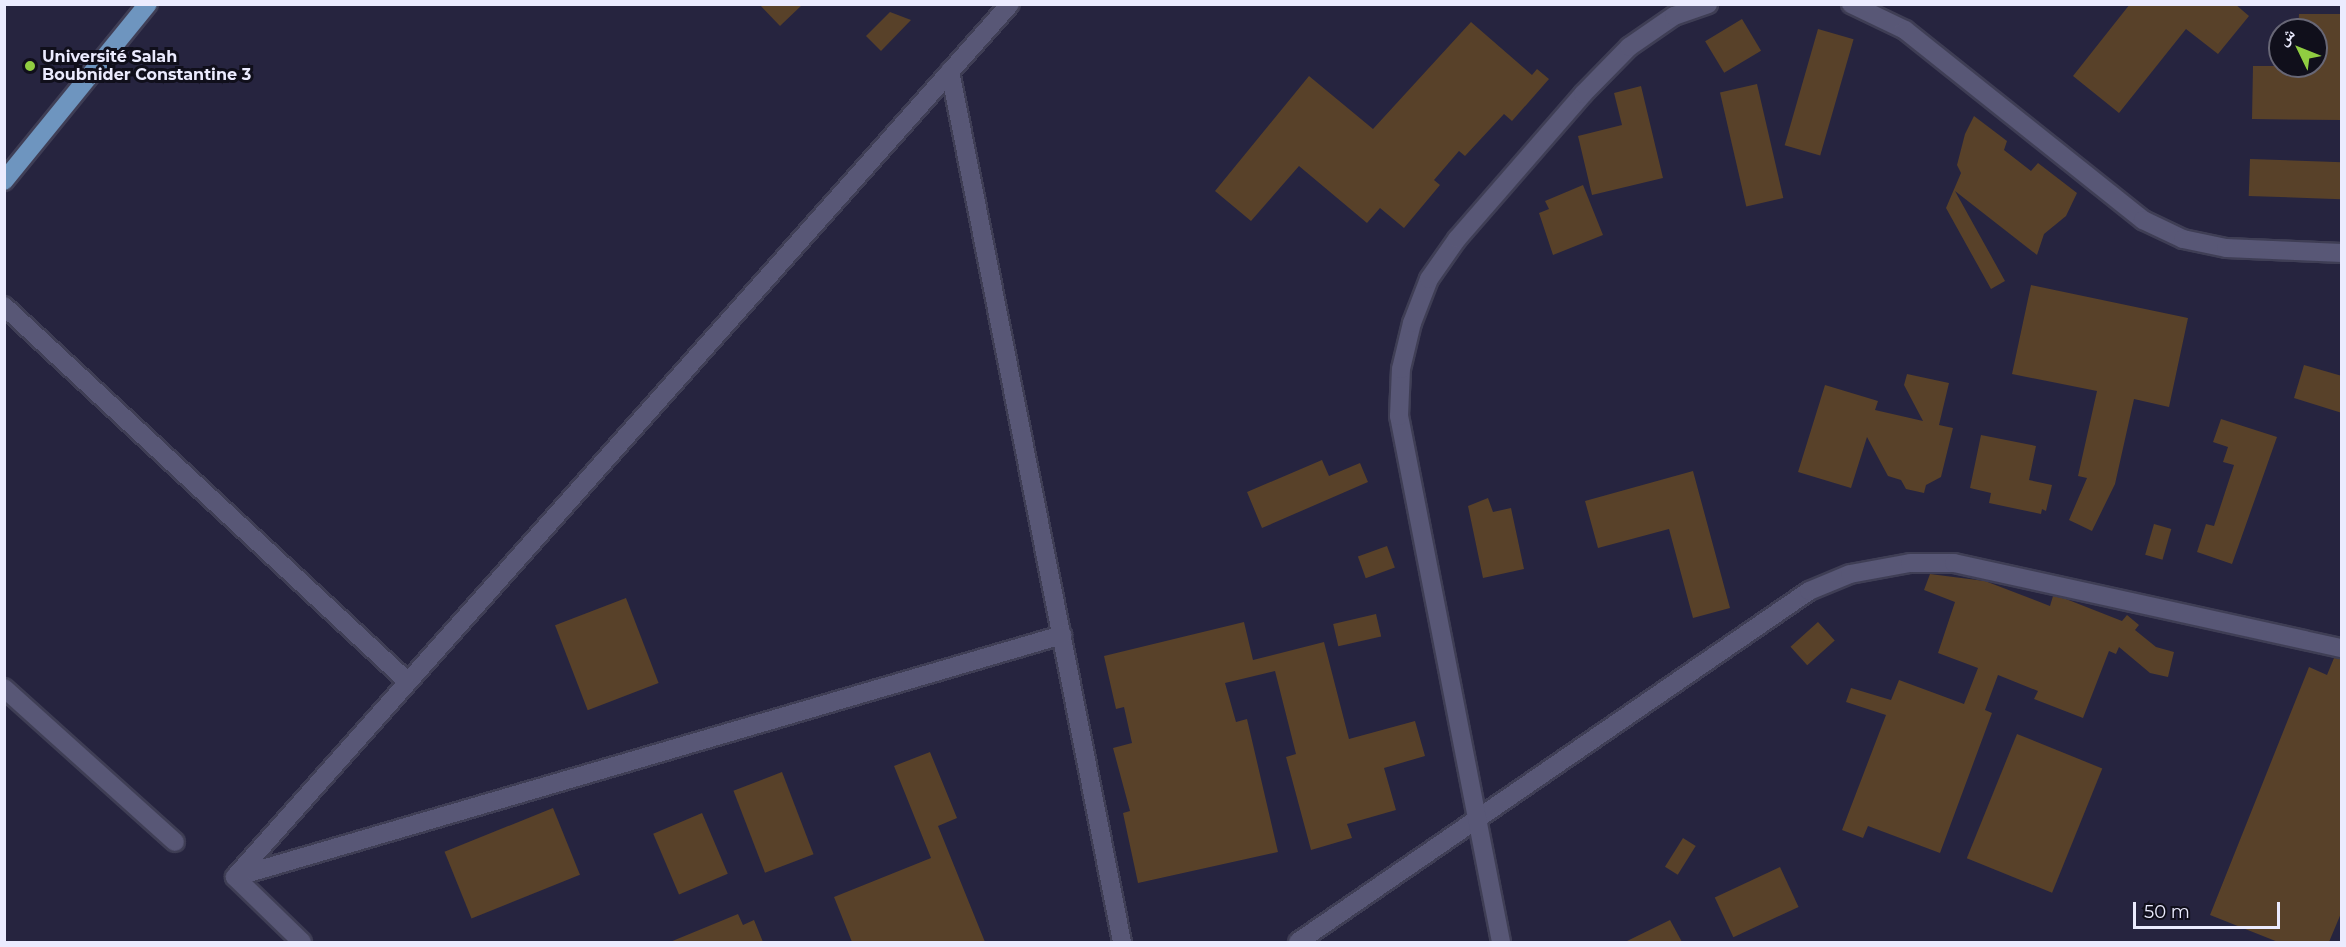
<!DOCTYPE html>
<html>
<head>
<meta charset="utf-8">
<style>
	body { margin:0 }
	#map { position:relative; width:2346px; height:947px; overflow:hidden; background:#26243f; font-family:Montserrat,"Noto Naskh Arabic",sans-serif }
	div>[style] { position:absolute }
	.building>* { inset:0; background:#584129; transform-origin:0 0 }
	.roads { filter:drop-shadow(2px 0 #3f3e55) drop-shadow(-2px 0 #3f3e55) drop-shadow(0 2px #3f3e55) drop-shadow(0 -2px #3f3e55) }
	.minor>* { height:18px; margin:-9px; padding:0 9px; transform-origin:9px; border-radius:9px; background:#585776 }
	.major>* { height:18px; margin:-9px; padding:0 9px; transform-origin:9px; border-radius:9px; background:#6e95bf }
	.dots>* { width:16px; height:16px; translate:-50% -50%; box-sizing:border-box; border:3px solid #100f1b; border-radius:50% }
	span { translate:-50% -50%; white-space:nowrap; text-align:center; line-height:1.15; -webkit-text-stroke:6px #100f1b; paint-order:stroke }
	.poi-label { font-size:16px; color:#ebebfe; font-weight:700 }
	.left { translate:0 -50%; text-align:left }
	.frame { position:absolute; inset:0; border:6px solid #ebebfe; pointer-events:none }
	.north { position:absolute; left:2268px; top:18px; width:60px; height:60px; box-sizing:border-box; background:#100f1b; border:2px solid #686776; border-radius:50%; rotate:313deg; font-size:16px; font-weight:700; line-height:24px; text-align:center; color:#ebebfe }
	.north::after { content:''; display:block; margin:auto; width:21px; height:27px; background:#90cd41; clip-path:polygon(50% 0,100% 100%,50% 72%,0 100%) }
	.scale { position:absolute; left:2133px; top:902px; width:147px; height:27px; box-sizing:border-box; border:3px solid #ebebfe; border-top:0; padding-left:8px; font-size:18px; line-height:21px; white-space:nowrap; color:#ebebfe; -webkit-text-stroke:4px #100f1b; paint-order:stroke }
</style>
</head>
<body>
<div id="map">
	<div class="building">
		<i style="clip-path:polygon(759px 4px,803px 4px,780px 26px)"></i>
		<i style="clip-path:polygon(2130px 4px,2235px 4px,2249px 16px,2218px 54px,2186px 29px,2119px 113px,2073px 76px)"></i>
		<i style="clip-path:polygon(890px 12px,911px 20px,881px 51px,866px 36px)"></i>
		<i style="clip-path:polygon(2299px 14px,2342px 14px,2342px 120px,2252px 119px,2253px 66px,2316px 66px,2316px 30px,2298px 30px)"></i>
		<i style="left:1742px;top:19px;width:37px;height:43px;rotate:59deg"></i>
		<i style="clip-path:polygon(1471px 22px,1532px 75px,1537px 69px,1549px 79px,1512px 121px,1504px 114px,1465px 156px,1459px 151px,1434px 180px,1440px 185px,1404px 228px,1380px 208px,1367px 223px,1299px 166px,1251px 221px,1215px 191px,1309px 76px,1373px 129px)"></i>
		<i style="left:1818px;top:29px;width:37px;height:121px;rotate:16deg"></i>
		<i style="left:1757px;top:84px;width:117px;height:38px;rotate:77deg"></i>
		<i style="clip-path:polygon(1641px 86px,1663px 178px,1592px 195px,1578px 136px,1622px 125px,1614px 93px)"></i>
		<i style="clip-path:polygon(1974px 116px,2007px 141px,2004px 150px,2031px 171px,2038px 163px,2077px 193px,2066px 216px,2044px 234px,2037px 255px,1955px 191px,2005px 281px,1991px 289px,1946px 208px,1961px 173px,1957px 165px,1965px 134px)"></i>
		<i style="left:2250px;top:159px;width:92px;height:37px;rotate:2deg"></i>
		<i style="clip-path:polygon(1583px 185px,1603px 235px,1553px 255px,1539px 213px,1549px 209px,1545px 201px)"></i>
		<i style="clip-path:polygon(2031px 285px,2188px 318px,2169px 407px,2134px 399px,2115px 484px,2092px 531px,2069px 520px,2087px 478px,2078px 476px,2097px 391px,2012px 374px)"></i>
		<i style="clip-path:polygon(2304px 365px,2342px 376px,2342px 413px,2294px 398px)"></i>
		<i style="clip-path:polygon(1907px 374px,1949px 383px,1939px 425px,1953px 428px,1941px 477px,1926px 485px,1924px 493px,1906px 489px,1901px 480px,1888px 476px,1867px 437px,1851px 488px,1798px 472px,1825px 385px,1878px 401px,1875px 410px,1923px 421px,1904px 385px)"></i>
		<i style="clip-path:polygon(2221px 419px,2277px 437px,2232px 564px,2197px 552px,2206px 524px,2214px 526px,2234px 465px,2223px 462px,2228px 447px,2213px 442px)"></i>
		<i style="clip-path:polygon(1981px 435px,2036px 446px,2029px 480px,2052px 485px,2046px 511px,2042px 509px,2041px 514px,1989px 503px,1991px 493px,1970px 488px)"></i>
		<i style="clip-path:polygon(1322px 460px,1329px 476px,1360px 463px,1368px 482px,1262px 528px,1247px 492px)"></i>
		<i style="clip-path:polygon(1693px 471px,1730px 608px,1693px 618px,1669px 529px,1598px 548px,1585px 501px)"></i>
		<i style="clip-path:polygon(1488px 498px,1493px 512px,1511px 508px,1524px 569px,1483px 578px,1468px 506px)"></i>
		<i style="left:2154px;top:524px;width:18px;height:32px;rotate:16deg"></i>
		<i style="left:1387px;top:546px;width:23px;height:31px;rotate:70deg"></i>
		<i style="clip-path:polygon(1930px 574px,1985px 581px,2050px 606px,2053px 596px,2066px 599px,2122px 621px,2127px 615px,2139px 625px,2135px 630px,2156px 647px,2174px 652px,2168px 677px,2150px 673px,2119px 647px,2116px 654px,2109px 651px,2083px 718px,2034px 699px,2038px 691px,1998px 675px,1985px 710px,1992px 713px,1940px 853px,1868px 826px,1863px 838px,1842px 830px,1886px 715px,1846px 702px,1851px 688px,1891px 700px,1899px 680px,1964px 704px,1978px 668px,1938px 653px,1955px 602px,1924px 590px)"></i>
		<i style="left:626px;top:598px;width:91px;height:76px;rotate:69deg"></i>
		<i style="left:1376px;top:614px;width:23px;height:44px;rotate:77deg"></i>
		<i style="clip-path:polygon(1244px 622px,1253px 660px,1324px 642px,1349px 739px,1415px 721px,1425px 756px,1384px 768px,1396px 810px,1347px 824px,1352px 838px,1311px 850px,1286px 757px,1296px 754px,1275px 671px,1225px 683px,1236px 722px,1247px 719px,1278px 852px,1138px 883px,1123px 813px,1130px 811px,1113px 748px,1132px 743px,1124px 707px,1116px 709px,1104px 656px)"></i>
		<i style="left:1818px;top:622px;width:25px;height:37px;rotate:48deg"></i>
		<i style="clip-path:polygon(2334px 658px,2342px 659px,2342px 911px,2329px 942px,2278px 942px,2210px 915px,2309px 667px,2327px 675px)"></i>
		<i style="left:2017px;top:734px;width:92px;height:134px;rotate:22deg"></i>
		<i style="clip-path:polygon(930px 752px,957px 818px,938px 826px,985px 942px,852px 942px,834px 897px,931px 858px,894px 766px)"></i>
		<i style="left:782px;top:772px;width:88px;height:52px;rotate:69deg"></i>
		<i style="left:553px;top:808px;width:72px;height:117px;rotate:68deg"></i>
		<i style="left:702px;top:813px;width:66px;height:53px;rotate:67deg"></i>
		<i style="left:1683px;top:838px;width:15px;height:34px;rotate:32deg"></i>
		<i style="left:1780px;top:867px;width:44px;height:72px;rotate:65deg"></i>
		<i style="clip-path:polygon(738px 914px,743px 925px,754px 920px,763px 942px,670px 942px)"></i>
		<i style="clip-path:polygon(1670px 920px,1682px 942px,1625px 942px)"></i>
	</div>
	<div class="roads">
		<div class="minor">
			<i style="left:1851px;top:4px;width:60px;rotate:25.7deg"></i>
			<i style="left:1905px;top:30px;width:305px;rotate:38.6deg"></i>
			<i style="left:2143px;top:220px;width:44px;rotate:25.4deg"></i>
			<i style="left:2183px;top:239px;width:44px;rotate:11.8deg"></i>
			<i style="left:2226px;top:248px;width:116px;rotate:2.5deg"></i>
			<i style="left:950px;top:71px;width:888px;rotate:78.83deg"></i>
			<i style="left:4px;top:306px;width:552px;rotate:42.94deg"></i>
			<i style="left:4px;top:688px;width:230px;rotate:42deg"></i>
			<i style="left:235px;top:877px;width:862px;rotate:-16.31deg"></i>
			<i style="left:302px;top:942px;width:93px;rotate:-135.9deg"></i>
			<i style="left:235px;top:877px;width:1167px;rotate:-48.4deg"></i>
			<i style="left:1298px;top:942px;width:620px;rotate:-34.48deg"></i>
			<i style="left:1809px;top:591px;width:44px;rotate:-22.5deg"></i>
			<i style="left:1850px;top:574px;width:61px;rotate:-10.4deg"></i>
			<i style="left:1910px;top:563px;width:44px"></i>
			<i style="left:1954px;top:563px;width:397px;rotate:12.4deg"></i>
			<i style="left:1501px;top:942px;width:536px;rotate:-100.97deg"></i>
			<i style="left:1399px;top:416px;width:47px;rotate:-87.6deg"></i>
			<i style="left:1401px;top:369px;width:47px;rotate:-76.6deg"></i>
			<i style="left:1412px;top:323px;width:47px;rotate:-68.9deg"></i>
			<i style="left:1429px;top:279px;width:49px;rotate:-55deg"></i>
			<i style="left:1457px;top:239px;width:192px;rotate:-49deg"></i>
			<i style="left:1583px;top:94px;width:66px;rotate:-45.6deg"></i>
			<i style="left:1629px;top:47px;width:55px;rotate:-34.6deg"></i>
			<i style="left:1674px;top:16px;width:36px;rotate:-19deg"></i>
		</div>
		<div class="major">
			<i style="left:4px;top:181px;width:228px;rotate:-50.9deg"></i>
		</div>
	</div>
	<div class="dots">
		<i style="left:30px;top:66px;background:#90cd41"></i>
	</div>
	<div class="poi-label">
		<span class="left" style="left:42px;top:66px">Université Salah<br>Boubnider Constantine 3</span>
	</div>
	<div class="frame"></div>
	<div class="north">ش</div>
	<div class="scale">50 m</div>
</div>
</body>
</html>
